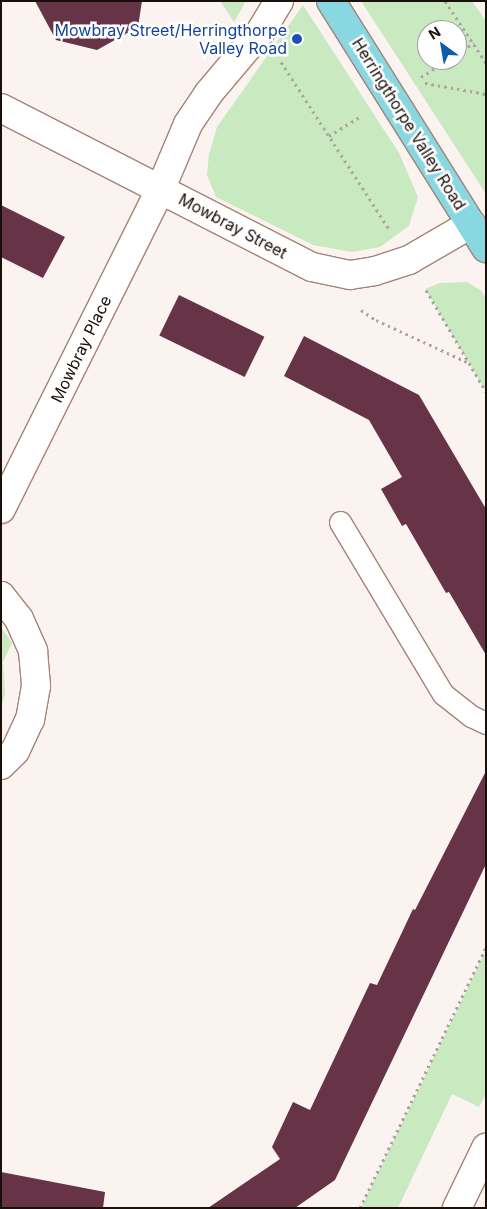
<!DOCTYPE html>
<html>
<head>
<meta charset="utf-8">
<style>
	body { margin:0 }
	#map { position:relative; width:487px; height:1209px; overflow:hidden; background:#fbf3f0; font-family:Inter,sans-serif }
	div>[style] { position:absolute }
	.green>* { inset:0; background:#c9e9c1 }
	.building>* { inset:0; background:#663446; transform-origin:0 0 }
	.path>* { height:3px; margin-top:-1.5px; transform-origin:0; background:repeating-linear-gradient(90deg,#ada4a0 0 2.5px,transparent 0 6.5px) }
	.roads { filter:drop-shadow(1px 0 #a58376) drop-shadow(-1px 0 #a58376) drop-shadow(0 1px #a58376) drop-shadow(0 -1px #a58376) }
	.service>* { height:21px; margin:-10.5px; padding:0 10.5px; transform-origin:10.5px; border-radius:10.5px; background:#fff }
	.minor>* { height:28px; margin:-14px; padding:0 14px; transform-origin:14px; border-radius:14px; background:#fff }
	.primary>* { height:28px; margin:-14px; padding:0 14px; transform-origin:14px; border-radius:14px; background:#88d7e1 }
	.dots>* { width:14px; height:14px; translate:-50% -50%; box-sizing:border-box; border:2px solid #fff; border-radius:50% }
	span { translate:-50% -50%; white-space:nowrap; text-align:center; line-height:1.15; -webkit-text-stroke:5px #fff; paint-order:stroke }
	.transit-label { font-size:16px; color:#164399 }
	.right { translate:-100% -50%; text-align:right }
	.street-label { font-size:16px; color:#1b0f0a }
	.frame { position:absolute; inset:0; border:2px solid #1b0f0a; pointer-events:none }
	.north { position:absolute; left:417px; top:20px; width:50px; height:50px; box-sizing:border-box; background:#fff; border:1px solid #a49f9d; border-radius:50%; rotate:328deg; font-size:14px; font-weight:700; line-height:20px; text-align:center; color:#1b0f0a }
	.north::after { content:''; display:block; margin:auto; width:18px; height:22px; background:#0f5cab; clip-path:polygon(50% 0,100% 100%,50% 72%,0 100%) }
</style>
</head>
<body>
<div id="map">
	<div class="green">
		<i style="clip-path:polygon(220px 1px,246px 1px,234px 22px)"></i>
		<i style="clip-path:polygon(evenodd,361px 1px,472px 1px,486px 21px,486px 194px,361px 1px,427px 30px,457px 30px,457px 60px,427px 60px,427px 30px)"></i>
		<i style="clip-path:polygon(303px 5px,399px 153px,418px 197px,409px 226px,380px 247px,352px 252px,313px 245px,216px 197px,207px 175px,209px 154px,217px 127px)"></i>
		<i style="clip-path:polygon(467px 282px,482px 291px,486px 299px,486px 392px,425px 289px,440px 283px)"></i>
		<i style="clip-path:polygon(1px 627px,12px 643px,3px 662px,5px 693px,1px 710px)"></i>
		<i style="clip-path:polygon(486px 950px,486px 1094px,479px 1107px,452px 1094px,398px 1208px,361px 1208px)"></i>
	</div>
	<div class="building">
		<i style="clip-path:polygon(35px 1px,142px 1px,138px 27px,97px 50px,56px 40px)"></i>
		<i style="clip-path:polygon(1px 205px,65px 237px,43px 278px,1px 257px)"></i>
		<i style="left:179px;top:295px;width:95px;height:45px;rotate:26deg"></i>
		<i style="clip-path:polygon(304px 336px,419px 395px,486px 509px,486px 655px,449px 592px,446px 593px,406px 524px,402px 526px,381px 489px,402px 477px,369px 420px,284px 376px)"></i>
		<i style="clip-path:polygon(486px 771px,486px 864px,335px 1180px,295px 1208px,208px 1208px,280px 1159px,272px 1147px,293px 1102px,310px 1110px,370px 983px,377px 985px,413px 909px,415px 910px)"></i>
		<i style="clip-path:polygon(1px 1172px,105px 1192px,103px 1208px,1px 1208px)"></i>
	</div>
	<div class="path">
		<i style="left:445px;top:1px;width:74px;rotate:56.5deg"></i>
		<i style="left:457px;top:54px;width:20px;rotate:-33deg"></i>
		<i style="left:281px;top:62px;width:199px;rotate:57.1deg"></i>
		<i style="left:421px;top:77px;width:32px;rotate:-32deg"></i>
		<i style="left:425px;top:83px;width:62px;rotate:10.2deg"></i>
		<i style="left:329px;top:136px;width:38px;rotate:-32deg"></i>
		<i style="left:426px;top:290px;width:118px;rotate:59.5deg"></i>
		<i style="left:361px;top:310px;width:18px;rotate:34deg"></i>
		<i style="left:376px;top:320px;width:100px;rotate:24.8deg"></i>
		<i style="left:360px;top:1208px;width:290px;rotate:-64.2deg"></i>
	</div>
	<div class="roads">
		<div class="service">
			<i style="left:340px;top:522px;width:200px;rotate:59.1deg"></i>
			<i style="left:443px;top:694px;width:36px;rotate:38deg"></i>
			<i style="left:471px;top:716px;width:17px;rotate:25deg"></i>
		</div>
		<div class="minor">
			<i style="left:1px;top:108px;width:349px;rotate:27.1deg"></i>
			<i style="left:312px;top:267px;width:39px;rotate:12deg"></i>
			<i style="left:350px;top:275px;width:25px;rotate:-9deg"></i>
			<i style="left:375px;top:271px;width:36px;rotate:-18deg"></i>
			<i style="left:409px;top:260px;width:72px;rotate:-30.1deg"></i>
			<i style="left:1px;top:509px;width:359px;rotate:-63.5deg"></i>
			<i style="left:161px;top:188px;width:69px;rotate:-67.1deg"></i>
			<i style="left:188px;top:124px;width:36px;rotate:-56deg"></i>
			<i style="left:208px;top:94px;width:82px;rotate:-49.9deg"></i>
			<i style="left:261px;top:31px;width:35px;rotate:-59deg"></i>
			<i style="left:1px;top:596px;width:29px;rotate:52deg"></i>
			<i style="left:19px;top:619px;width:35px;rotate:66deg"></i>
			<i style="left:33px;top:651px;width:35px;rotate:85deg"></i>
			<i style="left:36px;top:686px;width:34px;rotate:100deg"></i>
			<i style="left:30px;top:719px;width:35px;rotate:115deg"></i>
			<i style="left:15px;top:751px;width:20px;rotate:135deg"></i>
			<i style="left:457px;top:1208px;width:67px;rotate:-64.2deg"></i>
		</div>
		<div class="primary">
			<i style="left:331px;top:1px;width:292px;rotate:57.9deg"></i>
		</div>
	</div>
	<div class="dots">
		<i style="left:297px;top:39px;background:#1a4fb4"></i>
	</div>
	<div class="transit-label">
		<span class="right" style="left:287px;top:39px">Mowbray Street/Herringthorpe<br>Valley Road</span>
	</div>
	<div class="street-label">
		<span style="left:409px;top:124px;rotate:58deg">Herringthorpe Valley Road</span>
		<span style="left:233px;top:226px;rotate:28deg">Mowbray Street</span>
		<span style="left:81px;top:349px;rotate:-64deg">Mowbray Place</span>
	</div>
	<div class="frame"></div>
	<div class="north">N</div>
</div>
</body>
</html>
